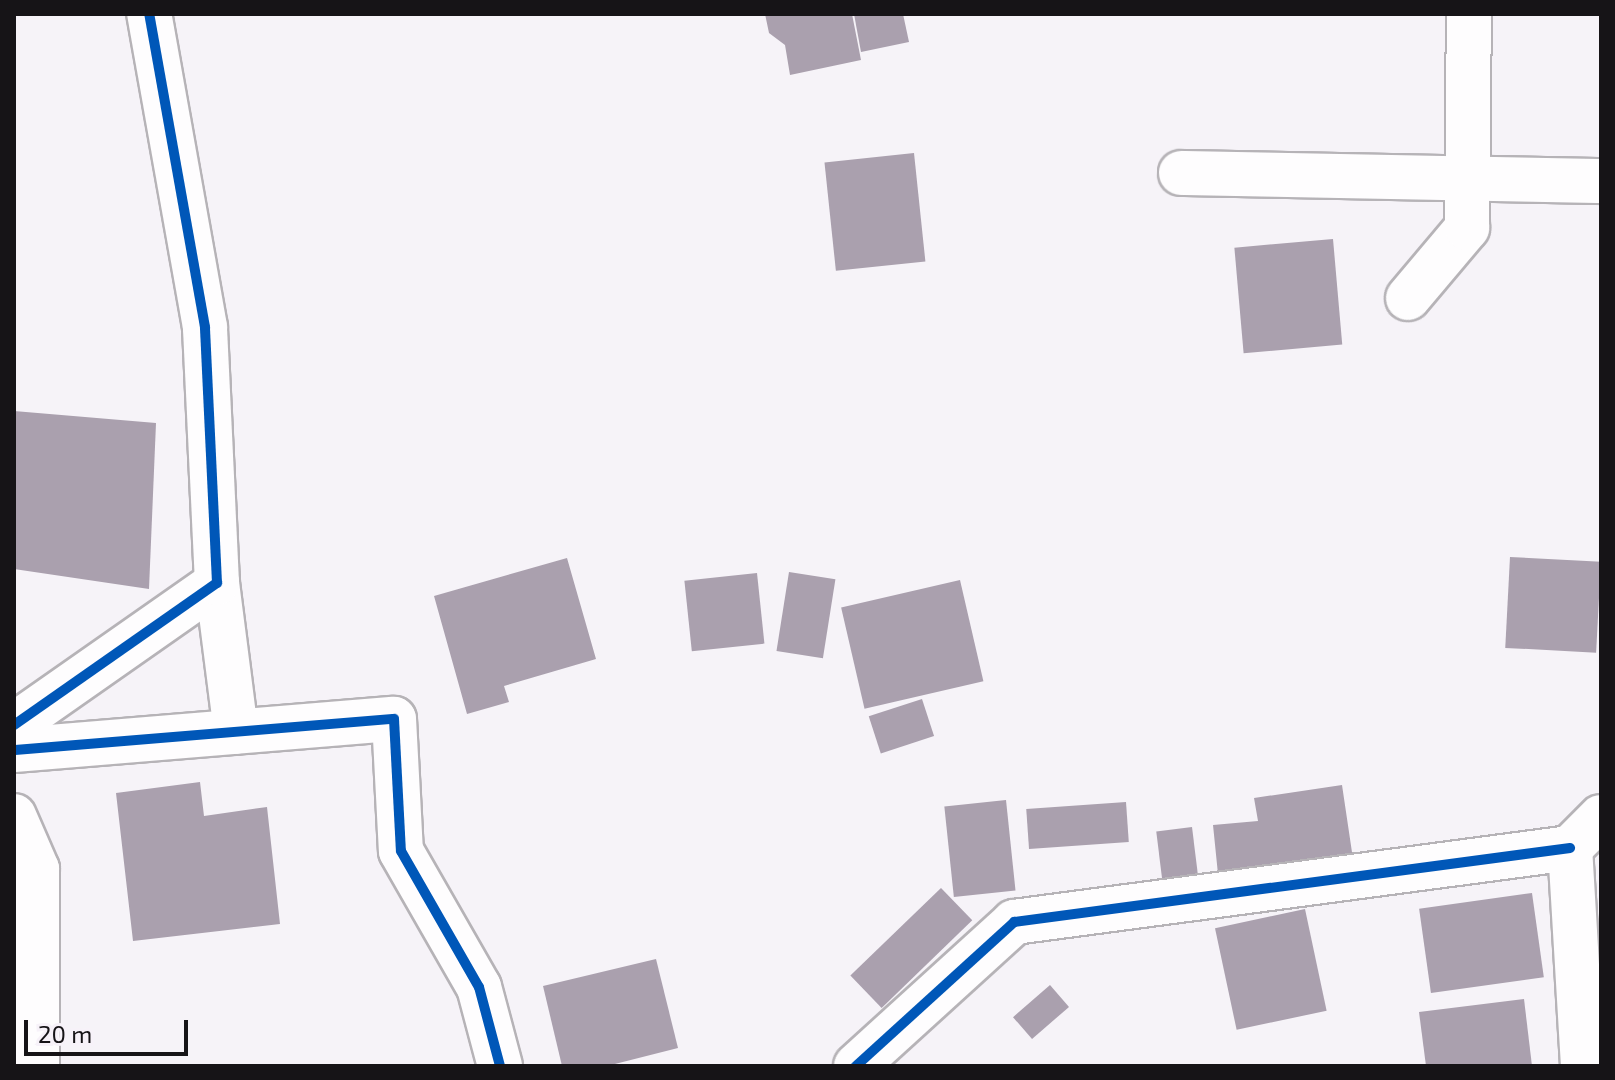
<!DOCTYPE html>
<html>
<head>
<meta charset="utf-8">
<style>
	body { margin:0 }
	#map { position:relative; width:1615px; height:1080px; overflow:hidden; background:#f6f3f8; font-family:"Exo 2",sans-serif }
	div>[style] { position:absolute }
	.building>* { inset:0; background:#aaa0ae; transform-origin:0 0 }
	.roads { filter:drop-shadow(2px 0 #b6b3b7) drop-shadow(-2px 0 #b6b3b7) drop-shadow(0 2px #b6b3b7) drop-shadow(0 -2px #b6b3b7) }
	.street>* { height:44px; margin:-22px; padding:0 22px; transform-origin:22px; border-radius:22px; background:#fefdfe }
	.cycleway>* { height:10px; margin:-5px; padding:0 5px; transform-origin:5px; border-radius:5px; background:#0057b8 }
	span { translate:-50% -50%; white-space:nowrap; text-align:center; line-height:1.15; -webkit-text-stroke:8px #f7f2f9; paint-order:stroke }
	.frame { position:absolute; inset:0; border:16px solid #161417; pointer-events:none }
	.scale { position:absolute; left:24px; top:1020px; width:164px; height:36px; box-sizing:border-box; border:4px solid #161417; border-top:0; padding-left:10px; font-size:24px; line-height:28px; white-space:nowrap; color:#161417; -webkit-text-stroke:6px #f7f2f9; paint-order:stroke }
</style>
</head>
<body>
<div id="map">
	<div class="building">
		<i style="clip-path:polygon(765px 14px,852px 14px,861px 60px,790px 75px,785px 45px,769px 33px)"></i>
		<i style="clip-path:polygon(854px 14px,903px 14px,909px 42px,861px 52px)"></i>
		<i style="left:914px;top:153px;width:109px;height:90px;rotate:84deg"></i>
		<i style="left:1333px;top:239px;width:106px;height:99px;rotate:85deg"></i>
		<i style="clip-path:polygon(14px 411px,156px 423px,149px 589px,14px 569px)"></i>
		<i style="left:1510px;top:557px;width:91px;height:91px;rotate:3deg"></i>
		<i style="clip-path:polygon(567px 558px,596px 659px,504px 686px,509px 702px,467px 714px,434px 596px)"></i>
		<i style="left:789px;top:572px;width:47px;height:80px;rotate:9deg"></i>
		<i style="left:757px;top:573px;width:71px;height:73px;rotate:84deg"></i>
		<i style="left:960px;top:580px;width:104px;height:122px;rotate:77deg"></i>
		<i style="left:922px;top:699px;width:39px;height:56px;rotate:72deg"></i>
		<i style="clip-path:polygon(200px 782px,204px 816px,267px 807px,280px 924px,133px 941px,116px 793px)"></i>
		<i style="clip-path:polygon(1342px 785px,1353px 859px,1219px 884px,1213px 825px,1258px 821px,1254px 798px)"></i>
		<i style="left:1006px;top:800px;width:91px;height:62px;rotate:84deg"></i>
		<i style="left:1126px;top:802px;width:40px;height:100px;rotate:86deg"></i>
		<i style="left:1192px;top:827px;width:51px;height:36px;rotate:83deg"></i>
		<i style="left:941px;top:888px;width:45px;height:126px;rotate:46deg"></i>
		<i style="left:1532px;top:893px;width:85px;height:114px;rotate:82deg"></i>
		<i style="left:1305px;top:909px;width:104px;height:92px;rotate:78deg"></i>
		<i style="clip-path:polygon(656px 959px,678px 1048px,607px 1066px,562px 1066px,543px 986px)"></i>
		<i style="left:1050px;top:985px;width:29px;height:49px;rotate:49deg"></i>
		<i style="clip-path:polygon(1524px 999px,1532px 1066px,1426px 1066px,1419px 1012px)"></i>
	</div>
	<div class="roads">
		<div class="street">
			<i style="left:1181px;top:173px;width:420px;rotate:1.1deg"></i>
			<i style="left:1408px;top:298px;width:92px;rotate:-49.9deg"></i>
			<i style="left:1467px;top:228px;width:214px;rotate:-89.5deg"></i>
			<i style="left:217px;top:583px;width:150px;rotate:82.7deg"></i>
			<i style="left:14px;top:725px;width:248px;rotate:-35deg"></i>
			<i style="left:217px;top:583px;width:256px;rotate:-92.7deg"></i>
			<i style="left:205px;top:327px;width:318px;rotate:-100.1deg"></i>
			<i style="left:14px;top:750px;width:381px;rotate:-4.7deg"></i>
			<i style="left:394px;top:719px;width:132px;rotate:87deg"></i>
			<i style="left:401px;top:851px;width:157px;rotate:60.2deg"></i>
			<i style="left:479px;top:987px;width:82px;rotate:75.1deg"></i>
			<i style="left:14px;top:816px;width:58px;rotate:66.5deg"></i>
			<i style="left:37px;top:869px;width:197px;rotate:90deg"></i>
			<i style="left:856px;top:1066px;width:214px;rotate:-42.3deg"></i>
			<i style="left:1014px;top:922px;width:561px;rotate:-7.58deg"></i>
			<i style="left:1583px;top:1066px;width:218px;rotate:-93.4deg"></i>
			<i style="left:1570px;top:848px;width:44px;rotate:-45deg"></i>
		</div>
	</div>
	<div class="cycleway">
		<i style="left:14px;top:725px;width:248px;rotate:-35deg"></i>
		<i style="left:217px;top:583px;width:256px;rotate:-92.7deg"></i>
		<i style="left:205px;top:327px;width:318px;rotate:-100.1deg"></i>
		<i style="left:14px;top:750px;width:381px;rotate:-4.7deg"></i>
		<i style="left:394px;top:719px;width:132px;rotate:87deg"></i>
		<i style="left:401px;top:851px;width:157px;rotate:60.2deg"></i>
		<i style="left:479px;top:987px;width:82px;rotate:75.1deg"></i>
		<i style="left:856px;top:1066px;width:214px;rotate:-42.3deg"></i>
		<i style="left:1014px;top:922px;width:561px;rotate:-7.58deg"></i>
	</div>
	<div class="frame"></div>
	<div class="scale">20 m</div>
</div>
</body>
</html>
